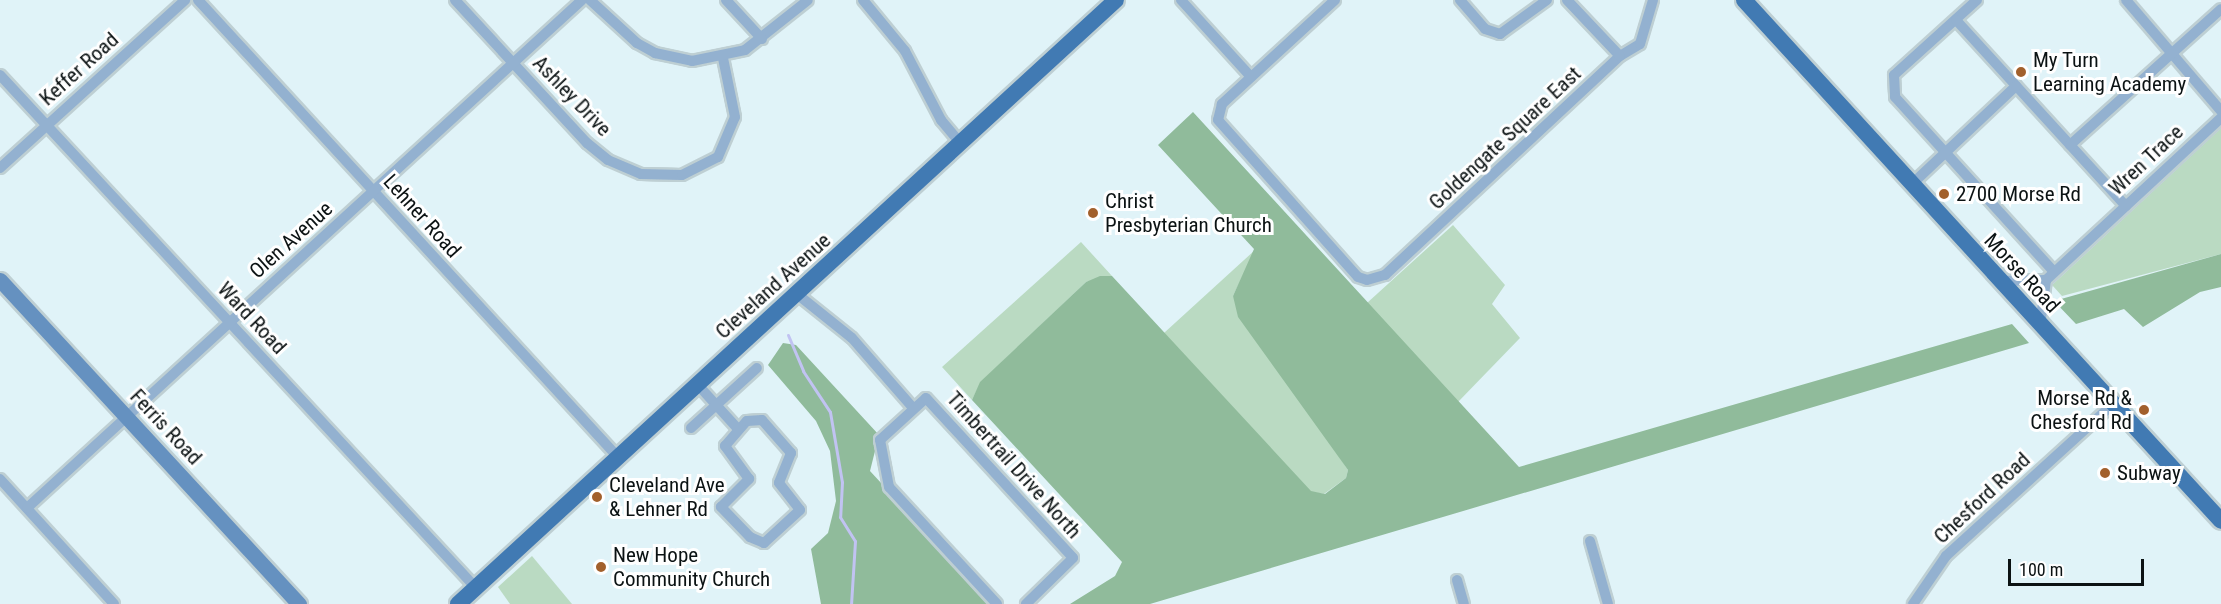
<!DOCTYPE html>
<html>
<head>
<meta charset="utf-8">
<style>
	body { margin:0 }
	#map { position:relative; width:2221px; height:604px; overflow:hidden; background:#e0f3f8; font-family:"Roboto Condensed",sans-serif }
	div>[style] { position:absolute }
	.green>* { inset:0; background:#badac2 }
	.forest>* { inset:0; background:#90bb9b }
	.stream>* { height:3px; margin:-1.5px; padding:0 1.5px; transform-origin:1.5px; border-radius:1.5px; background:#c1c3f2 }
	.roads { filter:drop-shadow(2px 0 #becfd3) drop-shadow(-2px 0 #becfd3) drop-shadow(0 2px #becfd3) drop-shadow(0 -2px #becfd3) }
	.street>* { height:10px; margin:-5px; padding:0 5px; transform-origin:5px; border-radius:5px; background:#93b1d0 }
	.secondary>* { height:15px; margin:-7.5px; padding:0 7.5px; transform-origin:7.5px; border-radius:7.5px; background:#6591c0 }
	.primary>* { height:16px; margin:-8px; padding:0 8px; transform-origin:8px; border-radius:8px; background:#417ab3 }
	.dots>* { width:16px; height:16px; translate:-50% -50%; box-sizing:border-box; border:3px solid #fff; border-radius:50% }
	span { translate:-50% -50%; white-space:nowrap; text-align:center; line-height:1.15; -webkit-text-stroke:6px #fff; paint-order:stroke }
	.poi-label { font-size:21px; color:#0b1213 }
	.left { translate:0 -50%; text-align:left }
	.right { translate:-100% -50%; text-align:right }
	.street-label { font-size:21px; color:#0b1213 }
	.scale { position:absolute; left:2008px; top:559px; width:136px; height:27px; box-sizing:border-box; border:3px solid #0b1213; border-top:0; padding-left:8px; font-size:18px; line-height:21px; white-space:nowrap; color:#0b1213; -webkit-text-stroke:4px #fff; paint-order:stroke }
</style>
</head>
<body>
<div id="map">
	<div class="green">
		<i style="clip-path:polygon(2221px 128px,2221px 254px,2062px 296px,2052px 285px)"></i>
		<i style="clip-path:polygon(1453px 225px,1505px 285px,1492px 304px,1520px 338px,1458px 402px,1367px 303px)"></i>
		<i style="clip-path:polygon(1081px 242px,1112px 276px,1086px 282px,981px 382px,972px 400px,942px 367px)"></i>
		<i style="clip-path:polygon(1255px 250px,1233px 296px,1348px 470px,1346px 478px,1324px 494px,1311px 492px,1164px 333px)"></i>
		<i style="clip-path:polygon(532px 556px,572px 604px,510px 604px,498px 587px)"></i>
	</div>
	<div class="forest">
		<i style="clip-path:polygon(1193px 112px,1519px 467px,2012px 324px,2029px 343px,1150px 604px,1070px 604px,1115px 576px,1122px 562px,972px 400px,980px 382px,1086px 282px,1100px 276px,1112px 276px,1311px 491px,1325px 494px,1346px 478px,1348px 470px,1238px 317px,1233px 296px,1254px 249px,1158px 145px)"></i>
		<i style="clip-path:polygon(2221px 254px,2221px 287px,2200px 292px,2143px 327px,2124px 309px,2076px 324px,2054px 301px)"></i>
		<i style="clip-path:polygon(783px 343px,796px 345px,879px 435px,870px 471px,993px 604px,821px 604px,811px 549px,828px 533px,836px 501px,830px 451px,816px 421px,768px 365px)"></i>
	</div>
	<div class="stream">
		<i style="left:788px;top:335px;width:39px;rotate:67deg"></i>
		<i style="left:803px;top:371px;width:49px;rotate:56.6deg"></i>
		<i style="left:830px;top:412px;width:71px;rotate:80.3deg"></i>
		<i style="left:842px;top:482px;width:35px;rotate:93deg"></i>
		<i style="left:840px;top:517px;width:28px;rotate:58deg"></i>
		<i style="left:855px;top:541px;width:63px;rotate:93.6deg"></i>
	</div>
	<div class="roads">
		<div class="street">
			<i style="left:198px;top:0;width:621px;rotate:47.42deg"></i>
			<i style="left:455px;top:0;width:195px;rotate:47.3deg"></i>
			<i style="left:587px;top:143px;width:27px;rotate:39deg"></i>
			<i style="left:608px;top:160px;width:36px;rotate:23deg"></i>
			<i style="left:641px;top:174px;width:41px;rotate:1.4deg"></i>
			<i style="left:682px;top:175px;width:40px;rotate:-26.6deg"></i>
			<i style="left:718px;top:157px;width:43px;rotate:-67deg"></i>
			<i style="left:735px;top:117px;width:60px;rotate:-101.5deg"></i>
			<i style="left:590px;top:0;width:64px;rotate:42.5deg"></i>
			<i style="left:637px;top:43px;width:21px;rotate:29deg"></i>
			<i style="left:655px;top:53px;width:38px;rotate:12deg"></i>
			<i style="left:692px;top:61px;width:54px;rotate:-11.7deg"></i>
			<i style="left:745px;top:50px;width:80px;rotate:-38.4deg"></i>
			<i style="left:726px;top:0;width:53px;rotate:47.3deg"></i>
			<i style="left:863px;top:0;width:66px;rotate:50.5deg"></i>
			<i style="left:905px;top:51px;width:78px;rotate:62.4deg"></i>
			<i style="left:941px;top:120px;width:31px;rotate:50deg"></i>
			<i style="left:1181px;top:0;width:104px;rotate:47.7deg"></i>
			<i style="left:1335px;top:0;width:154px;rotate:137.4deg"></i>
			<i style="left:1222px;top:104px;width:16px;rotate:104deg"></i>
			<i style="left:1218px;top:120px;width:210px;rotate:48.3deg"></i>
			<i style="left:1358px;top:277px;width:9px;rotate:18deg"></i>
			<i style="left:1367px;top:280px;width:19px;rotate:-16deg"></i>
			<i style="left:1385px;top:275px;width:321px;rotate:-43deg"></i>
			<i style="left:1620px;top:56px;width:23px;rotate:-31deg"></i>
			<i style="left:1640px;top:44px;width:46px;rotate:-73.5deg"></i>
			<i style="left:1460px;top:0;width:38px;rotate:49deg"></i>
			<i style="left:1485px;top:29px;width:16px;rotate:18deg"></i>
			<i style="left:1500px;top:34px;width:58px;rotate:-35.9deg"></i>
			<i style="left:1567px;top:0;width:77px;rotate:46.6deg"></i>
			<i style="left:1977px;top:0;width:112px;rotate:137.9deg"></i>
			<i style="left:1894px;top:75px;width:22px;rotate:87deg"></i>
			<i style="left:1895px;top:97px;width:236px;rotate:47.7deg"></i>
			<i style="left:2126px;top:0;width:146px;rotate:49.4deg"></i>
			<i style="left:1956px;top:20px;width:252px;rotate:47.6deg"></i>
			<i style="left:0;top:75px;width:700px;rotate:47.14deg"></i>
			<i style="left:2070px;top:145px;width:203px;rotate:-42deg"></i>
			<i style="left:0;top:168px;width:250px;rotate:-42.2deg"></i>
			<i style="left:1912px;top:184px;width:143px;rotate:-43.3deg"></i>
			<i style="left:1998px;top:281px;width:48px;rotate:-1.2deg"></i>
			<i style="left:797px;top:294px;width:70px;rotate:38.7deg"></i>
			<i style="left:852px;top:338px;width:93px;rotate:48.9deg"></i>
			<i style="left:2040px;top:326px;width:46px;rotate:-82.6deg"></i>
			<i style="left:2046px;top:280px;width:238px;rotate:-42.8deg"></i>
			<i style="left:698px;top:385px;width:59px;rotate:47.7deg"></i>
			<i style="left:762px;top:420px;width:44px;rotate:48.7deg"></i>
			<i style="left:791px;top:453px;width:32px;rotate:112deg"></i>
			<i style="left:779px;top:483px;width:34px;rotate:52deg"></i>
			<i style="left:800px;top:510px;width:49px;rotate:137.5deg"></i>
			<i style="left:764px;top:543px;width:15px;rotate:-157deg"></i>
			<i style="left:750px;top:537px;width:42px;rotate:-134deg"></i>
			<i style="left:721px;top:507px;width:40px;rotate:-45deg"></i>
			<i style="left:749px;top:479px;width:41px;rotate:-126deg"></i>
			<i style="left:725px;top:446px;width:33px;rotate:-49deg"></i>
			<i style="left:747px;top:421px;width:15px;rotate:-4deg"></i>
			<i style="left:691px;top:428px;width:89px;rotate:-42.3deg"></i>
			<i style="left:0;top:479px;width:169px;rotate:47.6deg"></i>
			<i style="left:27px;top:508px;width:752px;rotate:-42.47deg"></i>
			<i style="left:1590px;top:541px;width:66px;rotate:74.1deg"></i>
			<i style="left:1457px;top:580px;width:25px;rotate:74deg"></i>
			<i style="left:997px;top:604px;width:159px;rotate:-132.7deg"></i>
			<i style="left:889px;top:487px;width:48px;rotate:-100.8deg"></i>
			<i style="left:880px;top:440px;width:62px;rotate:-42.4deg"></i>
			<i style="left:926px;top:398px;width:217px;rotate:47.4deg"></i>
			<i style="left:1073px;top:558px;width:66px;rotate:135.6deg"></i>
			<i style="left:1913px;top:604px;width:58px;rotate:-55.5deg"></i>
			<i style="left:1946px;top:556px;width:226px;rotate:-42.3deg"></i>
		</div>
		<div class="secondary">
			<i style="left:0;top:280px;width:441px;rotate:47.3deg"></i>
		</div>
		<div class="primary">
			<i style="left:1744px;top:0;width:706px;rotate:47.52deg"></i>
			<i style="left:458px;top:604px;width:893px;rotate:-42.55deg"></i>
		</div>
	</div>
	<div class="dots">
		<i style="left:2021px;top:72px;background:#a2602c"></i>
		<i style="left:1944px;top:194px;background:#a2602c"></i>
		<i style="left:1093px;top:213px;background:#a2602c"></i>
		<i style="left:2144px;top:410px;background:#a2602c"></i>
		<i style="left:2105px;top:473px;background:#a2602c"></i>
		<i style="left:597px;top:497px;background:#a2602c"></i>
		<i style="left:601px;top:567px;background:#a2602c"></i>
	</div>
	<div class="poi-label">
		<span class="left" style="left:2033px;top:72px">My Turn<br>Learning Academy</span>
		<span class="left" style="left:1956px;top:194px">2700 Morse Rd</span>
		<span class="left" style="left:1105px;top:213px">Christ<br>Presbyterian Church</span>
		<span class="right" style="left:2132px;top:410px">Morse Rd &amp;<br>Chesford Rd</span>
		<span class="left" style="left:2117px;top:473px">Subway</span>
		<span class="left" style="left:609px;top:497px">Cleveland Ave<br>&amp; Lehner Rd</span>
		<span class="left" style="left:613px;top:567px">New Hope<br>Community Church</span>
	</div>
	<div class="street-label">
		<span style="left:79px;top:69px;rotate:-42deg">Keffer Road</span>
		<span style="left:572px;top:96px;rotate:46deg">Ashley Drive</span>
		<span style="left:1505px;top:138px;rotate:-43deg">Goldengate Square East</span>
		<span style="left:2146px;top:160px;rotate:-43deg">Wren Trace</span>
		<span style="left:422px;top:216px;rotate:48deg">Lehner Road</span>
		<span style="left:291px;top:240px;rotate:-42deg">Olen Avenue</span>
		<span style="left:2022px;top:273px;rotate:47deg">Morse Road</span>
		<span style="left:773px;top:286px;rotate:-42deg">Cleveland Avenue</span>
		<span style="left:252px;top:318px;rotate:47deg">Ward Road</span>
		<span style="left:166px;top:427px;rotate:47deg">Ferris Road</span>
		<span style="left:1014px;top:465px;rotate:48deg">Timbertrail Drive North</span>
		<span style="left:1982px;top:498px;rotate:-43deg">Chesford Road</span>
	</div>
	<div class="scale">100 m</div>
</div>
</body>
</html>
